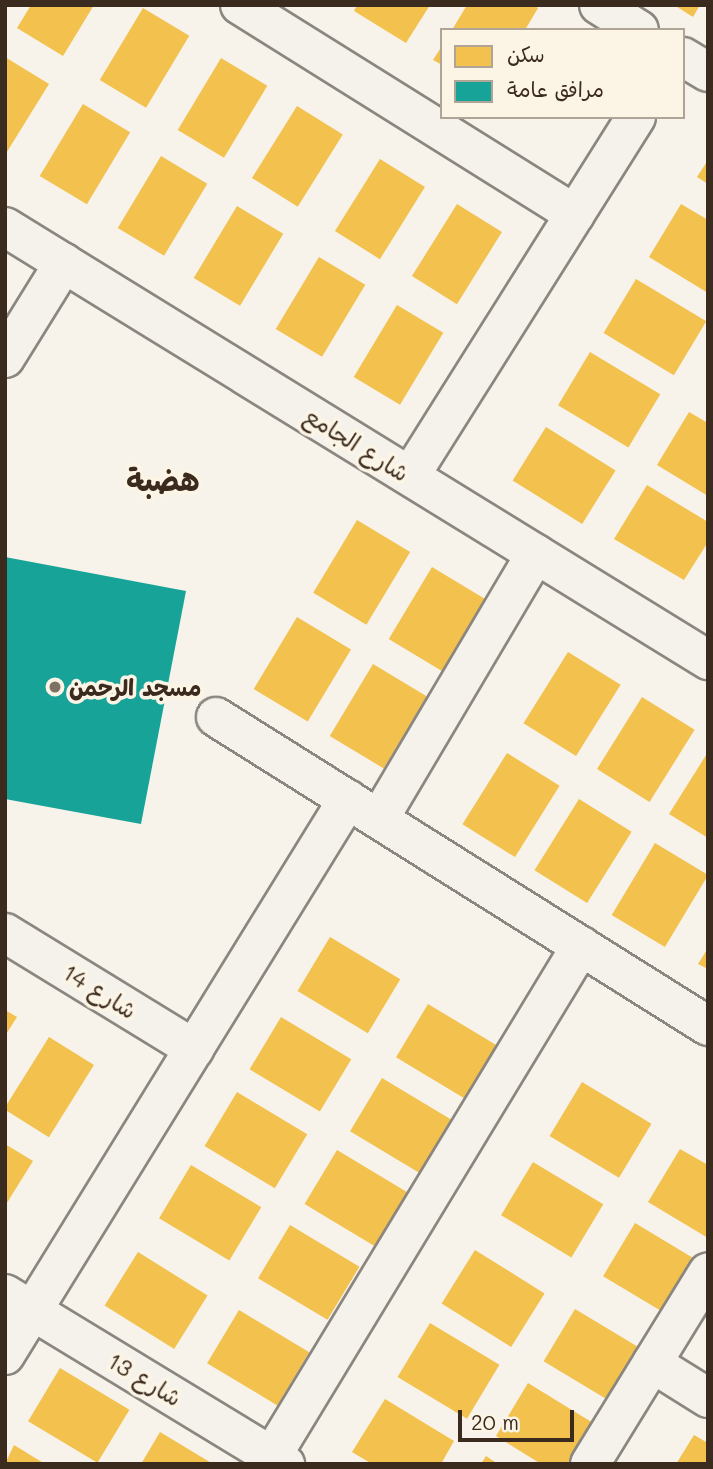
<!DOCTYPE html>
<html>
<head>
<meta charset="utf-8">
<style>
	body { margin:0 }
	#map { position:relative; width:713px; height:1469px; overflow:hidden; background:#f7f3ea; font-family:Mali,"Playpen Sans Arabic",sans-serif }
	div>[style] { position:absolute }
	.homes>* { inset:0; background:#f2c14e; transform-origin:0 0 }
	.public>* { inset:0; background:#17a398 }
	.roads { filter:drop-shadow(2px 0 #8b867f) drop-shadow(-2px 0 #8b867f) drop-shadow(0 2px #8b867f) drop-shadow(0 -2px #8b867f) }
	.minor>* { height:38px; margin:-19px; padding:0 19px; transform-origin:19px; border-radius:19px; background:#f5f2ec }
	.dots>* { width:19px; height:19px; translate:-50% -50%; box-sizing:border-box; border:4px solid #fcf5e5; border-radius:50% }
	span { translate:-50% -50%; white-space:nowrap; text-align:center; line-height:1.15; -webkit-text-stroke:7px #fcf5e5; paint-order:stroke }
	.street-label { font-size:23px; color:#3b2a1e }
	.poi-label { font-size:23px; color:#3b2a1e; font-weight:700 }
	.left { translate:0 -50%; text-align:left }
	.district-label { font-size:30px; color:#3b2a1e; font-weight:700 }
	.frame { position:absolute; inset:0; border:7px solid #3b2a1e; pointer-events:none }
	.legend { position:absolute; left:440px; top:28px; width:245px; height:91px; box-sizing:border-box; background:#fcf5e5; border:2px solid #afa495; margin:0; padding:9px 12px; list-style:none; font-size:21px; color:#3b2a1e }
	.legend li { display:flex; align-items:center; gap:14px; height:35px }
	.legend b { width:35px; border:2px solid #afa495 }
	.scale { position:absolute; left:458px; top:1410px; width:116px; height:32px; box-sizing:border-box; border:4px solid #3b2a1e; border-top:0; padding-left:9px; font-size:21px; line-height:24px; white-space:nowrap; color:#3b2a1e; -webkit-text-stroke:5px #fcf5e5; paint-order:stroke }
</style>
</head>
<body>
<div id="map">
	<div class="homes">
		<i style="clip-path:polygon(31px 5px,94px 5px,63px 56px,17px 28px)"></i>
		<i style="clip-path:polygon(357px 5px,430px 5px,406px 43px,354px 11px)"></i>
		<i style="clip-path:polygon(467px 5px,533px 5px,538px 8px,525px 30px,452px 30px)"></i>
		<i style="clip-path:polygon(674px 5px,700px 5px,693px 17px)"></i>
		<i style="left:143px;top:8px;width:54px;height:84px;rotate:31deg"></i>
		<i style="clip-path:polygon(442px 46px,442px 65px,433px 60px)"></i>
		<i style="clip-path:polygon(5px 57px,49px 84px,5px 155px)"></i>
		<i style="left:221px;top:58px;width:54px;height:84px;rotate:31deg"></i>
		<i style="left:83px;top:104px;width:55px;height:84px;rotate:31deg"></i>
		<i style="left:297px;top:106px;width:54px;height:85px;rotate:32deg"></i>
		<i style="left:161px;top:156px;width:54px;height:84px;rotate:31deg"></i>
		<i style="left:380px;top:159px;width:53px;height:85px;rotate:32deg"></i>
		<i style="clip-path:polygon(708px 160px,708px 184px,697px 177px)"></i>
		<i style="left:457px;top:204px;width:53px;height:85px;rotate:32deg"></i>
		<i style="clip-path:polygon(681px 204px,708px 220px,708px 293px,649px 257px)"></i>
		<i style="left:237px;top:206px;width:54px;height:84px;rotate:31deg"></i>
		<i style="left:319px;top:257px;width:54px;height:84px;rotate:31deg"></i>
		<i style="left:636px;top:279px;width:82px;height:63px;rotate:31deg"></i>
		<i style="left:397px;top:305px;width:54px;height:84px;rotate:31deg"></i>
		<i style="left:590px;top:352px;width:82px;height:62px;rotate:31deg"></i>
		<i style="clip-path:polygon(689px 412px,708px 423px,708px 496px,657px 465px)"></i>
		<i style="left:546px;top:427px;width:82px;height:63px;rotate:32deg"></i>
		<i style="clip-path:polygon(647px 485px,708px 522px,708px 542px,684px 580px,614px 539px)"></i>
		<i style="left:357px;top:520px;width:62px;height:85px;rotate:31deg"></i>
		<i style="left:432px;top:567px;width:62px;height:84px;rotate:31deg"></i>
		<i style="left:297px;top:617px;width:63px;height:84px;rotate:31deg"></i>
		<i style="left:568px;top:652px;width:62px;height:84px;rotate:32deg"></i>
		<i style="left:373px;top:664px;width:63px;height:84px;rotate:31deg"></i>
		<i style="left:642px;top:697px;width:62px;height:85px;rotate:32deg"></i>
		<i style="clip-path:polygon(708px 752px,708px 838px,669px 814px)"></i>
		<i style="left:507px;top:753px;width:62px;height:84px;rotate:32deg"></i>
		<i style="left:579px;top:799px;width:62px;height:84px;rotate:32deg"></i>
		<i style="left:655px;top:843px;width:62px;height:84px;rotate:31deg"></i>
		<i style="left:330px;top:937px;width:82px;height:63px;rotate:31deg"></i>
		<i style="clip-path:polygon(708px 948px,708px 969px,698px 964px)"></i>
		<i style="left:428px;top:1004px;width:82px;height:62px;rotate:31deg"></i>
		<i style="clip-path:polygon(5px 1010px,17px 1017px,5px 1036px)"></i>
		<i style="left:281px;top:1017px;width:82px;height:61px;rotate:31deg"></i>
		<i style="left:49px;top:1037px;width:53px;height:85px;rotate:32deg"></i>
		<i style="left:382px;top:1078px;width:82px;height:62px;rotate:31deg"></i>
		<i style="left:582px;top:1082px;width:81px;height:63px;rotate:31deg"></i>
		<i style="left:237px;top:1092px;width:82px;height:63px;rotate:31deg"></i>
		<i style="clip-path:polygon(5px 1144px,33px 1161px,5px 1206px)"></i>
		<i style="clip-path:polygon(680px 1149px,708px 1165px,708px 1238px,648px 1202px)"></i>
		<i style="left:337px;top:1150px;width:82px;height:63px;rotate:31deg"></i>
		<i style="left:533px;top:1162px;width:82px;height:62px;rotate:31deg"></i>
		<i style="left:191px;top:1165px;width:82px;height:62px;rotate:31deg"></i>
		<i style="left:635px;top:1223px;width:81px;height:62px;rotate:31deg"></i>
		<i style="left:290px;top:1225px;width:81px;height:62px;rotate:31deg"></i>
		<i style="left:475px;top:1250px;width:82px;height:63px;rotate:32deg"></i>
		<i style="left:138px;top:1252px;width:82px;height:63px;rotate:32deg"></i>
		<i style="left:575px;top:1309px;width:82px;height:61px;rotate:31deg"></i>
		<i style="left:239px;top:1310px;width:82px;height:62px;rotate:31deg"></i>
		<i style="left:430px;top:1323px;width:81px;height:63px;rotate:31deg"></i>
		<i style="left:60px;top:1368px;width:81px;height:62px;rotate:31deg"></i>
		<i style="clip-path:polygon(528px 1383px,598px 1426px,575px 1464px,541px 1464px,496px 1436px)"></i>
		<i style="clip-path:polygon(385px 1399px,454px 1441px,441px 1464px,372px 1464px,352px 1452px)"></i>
		<i style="clip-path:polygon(160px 1432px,213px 1464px,141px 1464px)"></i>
		<i style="clip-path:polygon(694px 1435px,708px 1443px,708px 1464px,676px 1464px)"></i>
		<i style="clip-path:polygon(14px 1445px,45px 1464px,5px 1464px)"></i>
		<i style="clip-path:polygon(486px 1456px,498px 1464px,481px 1464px)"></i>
	</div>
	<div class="public">
		<i style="clip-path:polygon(5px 557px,186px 591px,141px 824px,5px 799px)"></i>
	</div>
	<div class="roads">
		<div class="minor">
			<i style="left:240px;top:5px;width:395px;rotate:32deg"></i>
			<i style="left:599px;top:5px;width:47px;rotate:32deg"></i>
			<i style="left:683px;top:57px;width:29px;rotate:31deg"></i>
			<i style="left:5px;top:227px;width:826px;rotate:31.63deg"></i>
			<i style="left:5px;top:358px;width:112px;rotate:-58.2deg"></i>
			<i style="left:410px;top:476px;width:424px;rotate:-57.8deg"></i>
			<i style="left:216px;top:717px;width:581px;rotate:32.13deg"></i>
			<i style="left:379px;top:819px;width:308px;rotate:-59.4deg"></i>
			<i style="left:5px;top:933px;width:222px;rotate:31.5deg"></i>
			<i style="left:5px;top:1294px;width:328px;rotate:31.3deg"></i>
			<i style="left:5px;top:1355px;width:653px;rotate:-58.33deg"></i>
			<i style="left:652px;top:1363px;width:66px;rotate:32deg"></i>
			<i style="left:267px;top:1464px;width:606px;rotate:-58.78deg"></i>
			<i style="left:590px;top:1464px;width:225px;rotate:-58.4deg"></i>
		</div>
	</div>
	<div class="dots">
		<i style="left:55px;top:687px;background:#7d7065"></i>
	</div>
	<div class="street-label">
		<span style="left:357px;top:444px;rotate:32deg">شارع الجامع</span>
		<span style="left:100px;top:991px;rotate:32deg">شارع 14</span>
		<span style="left:145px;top:1379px;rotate:31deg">شارع 13</span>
	</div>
	<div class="poi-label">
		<span class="left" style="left:69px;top:687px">مسجد الرحمن</span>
	</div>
	<div class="district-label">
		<span style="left:163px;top:479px">هضبة</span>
	</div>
	<div class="frame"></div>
	<ul class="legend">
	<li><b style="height:19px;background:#f2c14e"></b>سكن</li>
	<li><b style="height:19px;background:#17a398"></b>مرافق عامة</li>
	</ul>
	<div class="scale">20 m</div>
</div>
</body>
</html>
